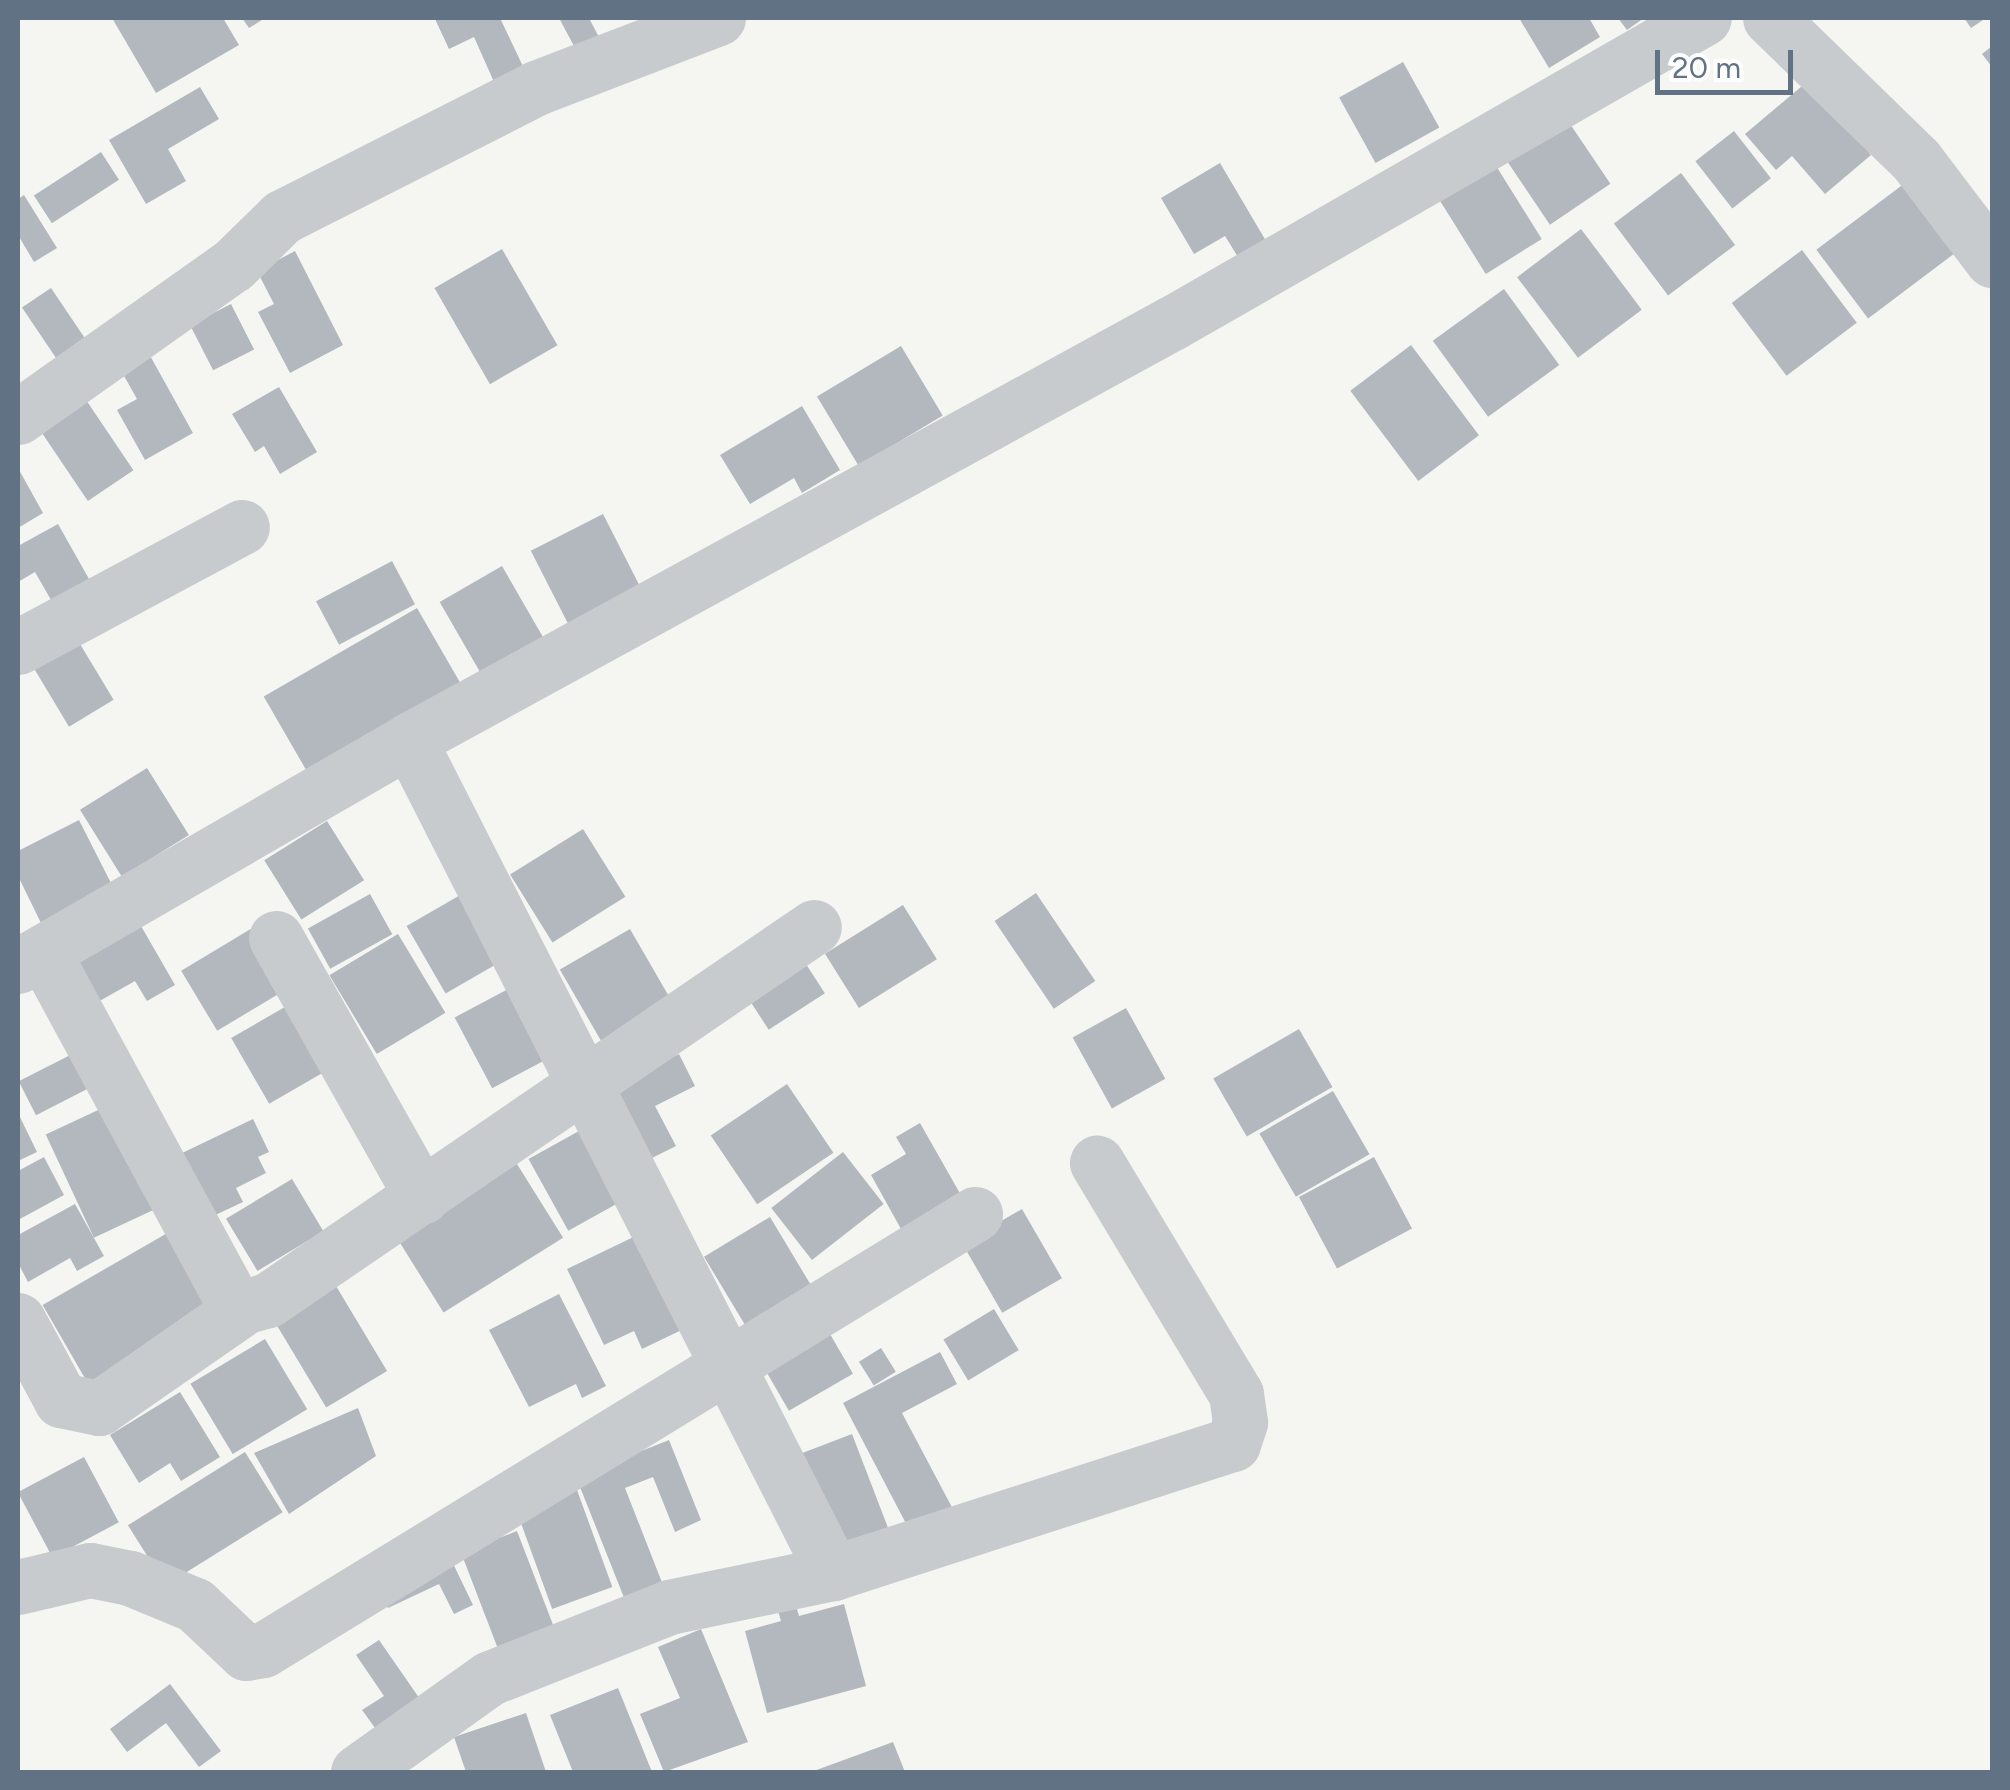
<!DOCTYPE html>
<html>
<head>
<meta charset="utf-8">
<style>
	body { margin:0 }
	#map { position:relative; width:2010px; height:1790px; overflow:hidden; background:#f5f6f2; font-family:Figtree,sans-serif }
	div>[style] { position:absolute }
	.building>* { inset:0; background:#b2b8be; transform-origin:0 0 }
	.minor>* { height:55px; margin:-27.5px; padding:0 27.5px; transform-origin:27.5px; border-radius:27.5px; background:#c8cbce }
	span { translate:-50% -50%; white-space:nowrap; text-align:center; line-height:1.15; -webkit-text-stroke:10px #fff; paint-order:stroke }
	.frame { position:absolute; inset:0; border:20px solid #627285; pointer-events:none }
	.scale { position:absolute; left:1655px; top:50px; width:138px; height:45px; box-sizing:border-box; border:5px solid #627285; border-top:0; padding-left:12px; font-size:30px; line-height:35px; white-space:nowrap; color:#627285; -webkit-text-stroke:8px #fff; paint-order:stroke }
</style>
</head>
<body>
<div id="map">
	<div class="building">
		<i style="clip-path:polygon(112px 18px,223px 18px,239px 45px,156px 93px)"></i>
		<i style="clip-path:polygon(242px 18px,265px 18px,249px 28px)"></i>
		<i style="clip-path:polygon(500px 18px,528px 77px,498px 91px,474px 37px,449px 49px,435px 19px)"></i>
		<i style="clip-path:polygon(559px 18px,589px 18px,605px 49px,582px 61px)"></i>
		<i style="clip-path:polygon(1519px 18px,1589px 18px,1600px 37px,1549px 68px)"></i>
		<i style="clip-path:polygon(1618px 18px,1644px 18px,1627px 30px)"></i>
		<i style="clip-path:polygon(1964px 18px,1986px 18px,1971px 28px)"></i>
		<i style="clip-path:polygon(1992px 46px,1992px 67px,1982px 54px)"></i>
		<i style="left:1403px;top:62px;width:75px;height:73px;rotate:61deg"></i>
		<i style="clip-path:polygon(1808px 81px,1871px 155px,1825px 194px,1792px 156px,1776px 170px,1745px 134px)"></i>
		<i style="clip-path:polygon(200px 87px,219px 119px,168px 149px,186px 181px,146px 204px,109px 140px)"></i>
		<i style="left:1564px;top:115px;width:83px;height:73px;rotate:56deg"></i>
		<i style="left:1734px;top:131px;width:60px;height:49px;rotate:52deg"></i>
		<i style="left:101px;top:152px;width:33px;height:80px;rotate:57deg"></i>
		<i style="left:1493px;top:161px;width:92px;height:66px;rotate:58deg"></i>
		<i style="clip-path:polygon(1220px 163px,1266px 241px,1238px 257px,1225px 236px,1194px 254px,1161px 198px)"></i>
		<i style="left:1681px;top:173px;width:90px;height:84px;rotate:53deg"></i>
		<i style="left:1905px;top:183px;width:86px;height:111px;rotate:53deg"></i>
		<i style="clip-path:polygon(24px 195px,57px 248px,34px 262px,18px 235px,18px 199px)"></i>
		<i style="left:1581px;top:229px;width:101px;height:80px;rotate:53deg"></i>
		<i style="left:502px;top:249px;width:111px;height:78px;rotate:60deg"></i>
		<i style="left:1802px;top:250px;width:91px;height:88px;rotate:53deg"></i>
		<i style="clip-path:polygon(295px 251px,343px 345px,290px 373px,258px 312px,274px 304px,257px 271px)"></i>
		<i style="left:51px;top:288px;width:70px;height:35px;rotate:56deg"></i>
		<i style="left:1504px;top:289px;width:94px;height:88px;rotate:54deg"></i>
		<i style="left:231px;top:304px;width:51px;height:46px;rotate:63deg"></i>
		<i style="left:1411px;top:345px;width:113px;height:76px;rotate:53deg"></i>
		<i style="left:901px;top:346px;width:81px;height:98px;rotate:59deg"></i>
		<i style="clip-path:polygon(148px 352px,193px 433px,145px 460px,117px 410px,137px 399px,119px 367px)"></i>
		<i style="clip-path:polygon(279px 387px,317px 452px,280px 474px,264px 446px,255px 452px,232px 414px)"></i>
		<i style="left:82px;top:394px;width:92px;height:55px;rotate:56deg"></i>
		<i style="clip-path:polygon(802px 406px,840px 470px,802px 493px,794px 478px,750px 504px,720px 455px)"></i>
		<i style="clip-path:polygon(18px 468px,43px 513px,18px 528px)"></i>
		<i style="left:603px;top:514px;width:84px;height:81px;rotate:63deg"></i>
		<i style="clip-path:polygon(58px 524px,93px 586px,55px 607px,35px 572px,18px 582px,18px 546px)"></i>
		<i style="left:392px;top:561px;width:49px;height:86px;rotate:62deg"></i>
		<i style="left:502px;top:566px;width:92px;height:72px;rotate:60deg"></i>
		<i style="left:417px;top:608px;width:99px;height:177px;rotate:60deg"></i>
		<i style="left:77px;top:639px;width:71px;height:52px;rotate:59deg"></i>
		<i style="left:147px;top:768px;width:79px;height:79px;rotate:58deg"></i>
		<i style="clip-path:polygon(79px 820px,113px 887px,41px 923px,18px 876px,18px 851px)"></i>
		<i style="left:327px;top:821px;width:70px;height:74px;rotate:58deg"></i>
		<i style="left:583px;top:829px;width:80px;height:86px;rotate:58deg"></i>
		<i style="left:1036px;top:893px;width:106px;height:50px;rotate:56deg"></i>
		<i style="left:370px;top:894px;width:46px;height:71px;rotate:61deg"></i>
		<i style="left:462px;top:894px;width:78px;height:64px;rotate:60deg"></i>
		<i style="left:903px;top:905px;width:64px;height:92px;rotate:58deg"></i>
		<i style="clip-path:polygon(137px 919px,175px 985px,147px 1001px,135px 981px,96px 1003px,69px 957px)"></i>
		<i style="left:254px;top:927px;width:70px;height:85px;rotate:59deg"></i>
		<i style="left:630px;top:929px;width:91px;height:81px;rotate:60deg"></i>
		<i style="left:398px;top:934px;width:92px;height:80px;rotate:59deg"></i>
		<i style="left:802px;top:958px;width:42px;height:67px;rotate:57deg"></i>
		<i style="left:512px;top:987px;width:80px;height:65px;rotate:62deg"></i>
		<i style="left:297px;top:1000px;width:76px;height:76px;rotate:60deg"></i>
		<i style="left:1126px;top:1008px;width:81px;height:61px;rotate:61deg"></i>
		<i style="left:1299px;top:1029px;width:67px;height:99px;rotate:60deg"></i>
		<i style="left:90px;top:1045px;width:38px;height:80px;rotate:63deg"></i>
		<i style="clip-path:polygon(679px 1054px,695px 1086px,655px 1106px,676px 1146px,646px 1161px,608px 1089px)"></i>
		<i style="left:787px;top:1084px;width:83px;height:92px;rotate:56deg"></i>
		<i style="left:1333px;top:1091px;width:73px;height:85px;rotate:60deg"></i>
		<i style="left:111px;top:1104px;width:114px;height:72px;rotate:65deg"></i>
		<i style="clip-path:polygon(18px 1113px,37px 1152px,18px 1161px)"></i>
		<i style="clip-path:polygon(253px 1119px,269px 1152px,258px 1157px,266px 1173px,236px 1188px,243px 1202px,209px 1218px,178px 1155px)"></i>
		<i style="clip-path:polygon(920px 1123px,966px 1204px,906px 1238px,871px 1175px,906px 1154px,896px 1137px)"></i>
		<i style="left:588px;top:1126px;width:82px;height:68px;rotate:61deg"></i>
		<i style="left:843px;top:1152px;width:66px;height:91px;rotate:52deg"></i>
		<i style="clip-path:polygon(44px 1157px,64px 1195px,18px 1220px,18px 1171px)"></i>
		<i style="left:1374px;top:1157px;width:81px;height:85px;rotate:62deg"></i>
		<i style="left:517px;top:1164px;width:87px;height:141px;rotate:58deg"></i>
		<i style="left:292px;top:1179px;width:61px;height:77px;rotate:59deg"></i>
		<i style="clip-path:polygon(75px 1204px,104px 1256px,77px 1271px,70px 1258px,28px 1282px,18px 1263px,18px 1235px)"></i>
		<i style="left:1022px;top:1209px;width:80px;height:69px;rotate:60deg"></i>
		<i style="left:770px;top:1217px;width:96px;height:77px;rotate:59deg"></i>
		<i style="left:176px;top:1228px;width:99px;height:154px;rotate:60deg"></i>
		<i style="clip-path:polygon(646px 1231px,692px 1325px,642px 1349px,634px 1331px,604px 1345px,567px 1269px)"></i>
		<i style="left:333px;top:1281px;width:105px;height:71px;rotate:59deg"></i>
		<i style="clip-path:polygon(559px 1294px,606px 1386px,582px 1398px,576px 1384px,529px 1407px,489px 1330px)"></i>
		<i style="left:994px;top:1309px;width:48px;height:59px;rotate:59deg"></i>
		<i style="left:830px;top:1334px;width:46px;height:74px;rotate:60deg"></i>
		<i style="left:265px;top:1339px;width:82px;height:87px;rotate:59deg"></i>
		<i style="left:881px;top:1348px;width:28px;height:26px;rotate:58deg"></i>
		<i style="clip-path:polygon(940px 1352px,957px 1384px,902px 1413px,955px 1513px,912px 1535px,843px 1403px)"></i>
		<i style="clip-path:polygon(180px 1392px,220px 1457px,181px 1481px,170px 1463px,139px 1483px,110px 1435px)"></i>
		<i style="clip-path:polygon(358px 1408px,376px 1456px,289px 1514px,254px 1453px)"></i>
		<i style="left:852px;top:1434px;width:101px;height:63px;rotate:69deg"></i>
		<i style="clip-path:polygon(669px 1440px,701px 1520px,675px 1532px,653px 1477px,625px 1488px,663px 1585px,625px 1600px,576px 1477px)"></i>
		<i style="left:245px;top:1452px;width:71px;height:138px;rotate:58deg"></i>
		<i style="left:84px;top:1457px;width:74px;height:75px;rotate:62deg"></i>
		<i style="left:573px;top:1479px;width:115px;height:64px;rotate:70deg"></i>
		<i style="left:517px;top:1531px;width:101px;height:60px;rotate:69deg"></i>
		<i style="clip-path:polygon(447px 1551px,473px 1605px,454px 1614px,439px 1584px,388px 1608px,377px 1585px)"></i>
		<i style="clip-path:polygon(844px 1604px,866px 1686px,767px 1713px,745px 1631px,781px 1621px,778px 1611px,796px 1606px,799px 1616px)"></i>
		<i style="clip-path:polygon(701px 1629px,748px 1742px,664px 1772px,640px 1714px,680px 1698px,658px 1647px)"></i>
		<i style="clip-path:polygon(379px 1640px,422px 1702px,378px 1732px,362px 1710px,384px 1696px,356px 1655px)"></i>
		<i style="clip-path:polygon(170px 1684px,221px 1751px,199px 1767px,166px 1723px,127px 1752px,110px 1729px)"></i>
		<i style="clip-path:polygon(618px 1688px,652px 1772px,573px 1772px,550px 1715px)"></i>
		<i style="clip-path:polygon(526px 1713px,546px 1772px,466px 1772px,454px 1737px)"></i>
		<i style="clip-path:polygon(893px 1742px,905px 1772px,811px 1772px)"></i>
	</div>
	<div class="minor">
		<i style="left:1770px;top:18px;width:204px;rotate:44.2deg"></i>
		<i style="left:1916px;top:160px;width:126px;rotate:52.8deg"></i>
		<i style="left:18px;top:417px;width:263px;rotate:-35.3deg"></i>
		<i style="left:233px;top:265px;width:69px;rotate:-44.4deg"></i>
		<i style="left:282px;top:217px;width:285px;rotate:-26.9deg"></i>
		<i style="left:536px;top:88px;width:195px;rotate:-21deg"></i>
		<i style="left:18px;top:647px;width:254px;rotate:-28.2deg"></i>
		<i style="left:409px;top:740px;width:935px;rotate:63.02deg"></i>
		<i style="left:276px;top:938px;width:297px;rotate:60.6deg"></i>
		<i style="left:43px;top:952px;width:394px;rotate:61.5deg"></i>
		<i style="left:231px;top:1298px;width:17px;rotate:28deg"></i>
		<i style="left:246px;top:1306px;width:23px;rotate:-15deg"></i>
		<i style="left:268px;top:1300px;width:661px;rotate:-34.34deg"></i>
		<i style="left:18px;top:966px;width:452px;rotate:-30deg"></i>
		<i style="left:409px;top:740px;width:870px;rotate:-28.66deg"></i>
		<i style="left:1172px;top:323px;width:613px;rotate:-29.83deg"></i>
		<i style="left:18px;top:1320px;width:91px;rotate:61.7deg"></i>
		<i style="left:61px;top:1400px;width:39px;rotate:12deg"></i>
		<i style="left:99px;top:1408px;width:179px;rotate:-34.8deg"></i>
		<i style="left:18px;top:1587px;width:74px;rotate:-13.3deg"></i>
		<i style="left:90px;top:1570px;width:41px;rotate:11.3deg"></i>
		<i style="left:130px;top:1578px;width:70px;rotate:22.6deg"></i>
		<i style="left:195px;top:1605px;width:70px;rotate:43.3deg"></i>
		<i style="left:246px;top:1653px;width:17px;rotate:-10deg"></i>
		<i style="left:263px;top:1650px;width:835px;rotate:-31.48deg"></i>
		<i style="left:358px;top:1772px;width:162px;rotate:-35.5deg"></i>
		<i style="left:490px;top:1678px;width:193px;rotate:-21.6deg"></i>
		<i style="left:669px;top:1607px;width:167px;rotate:-11.7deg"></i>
		<i style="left:833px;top:1573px;width:420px;rotate:-17.9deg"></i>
		<i style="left:1233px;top:1444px;width:23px;rotate:-72deg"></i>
		<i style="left:1240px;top:1422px;width:28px;rotate:-98deg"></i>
		<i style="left:1236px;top:1394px;width:270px;rotate:-121deg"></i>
	</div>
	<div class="frame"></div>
	<div class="scale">20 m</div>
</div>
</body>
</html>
